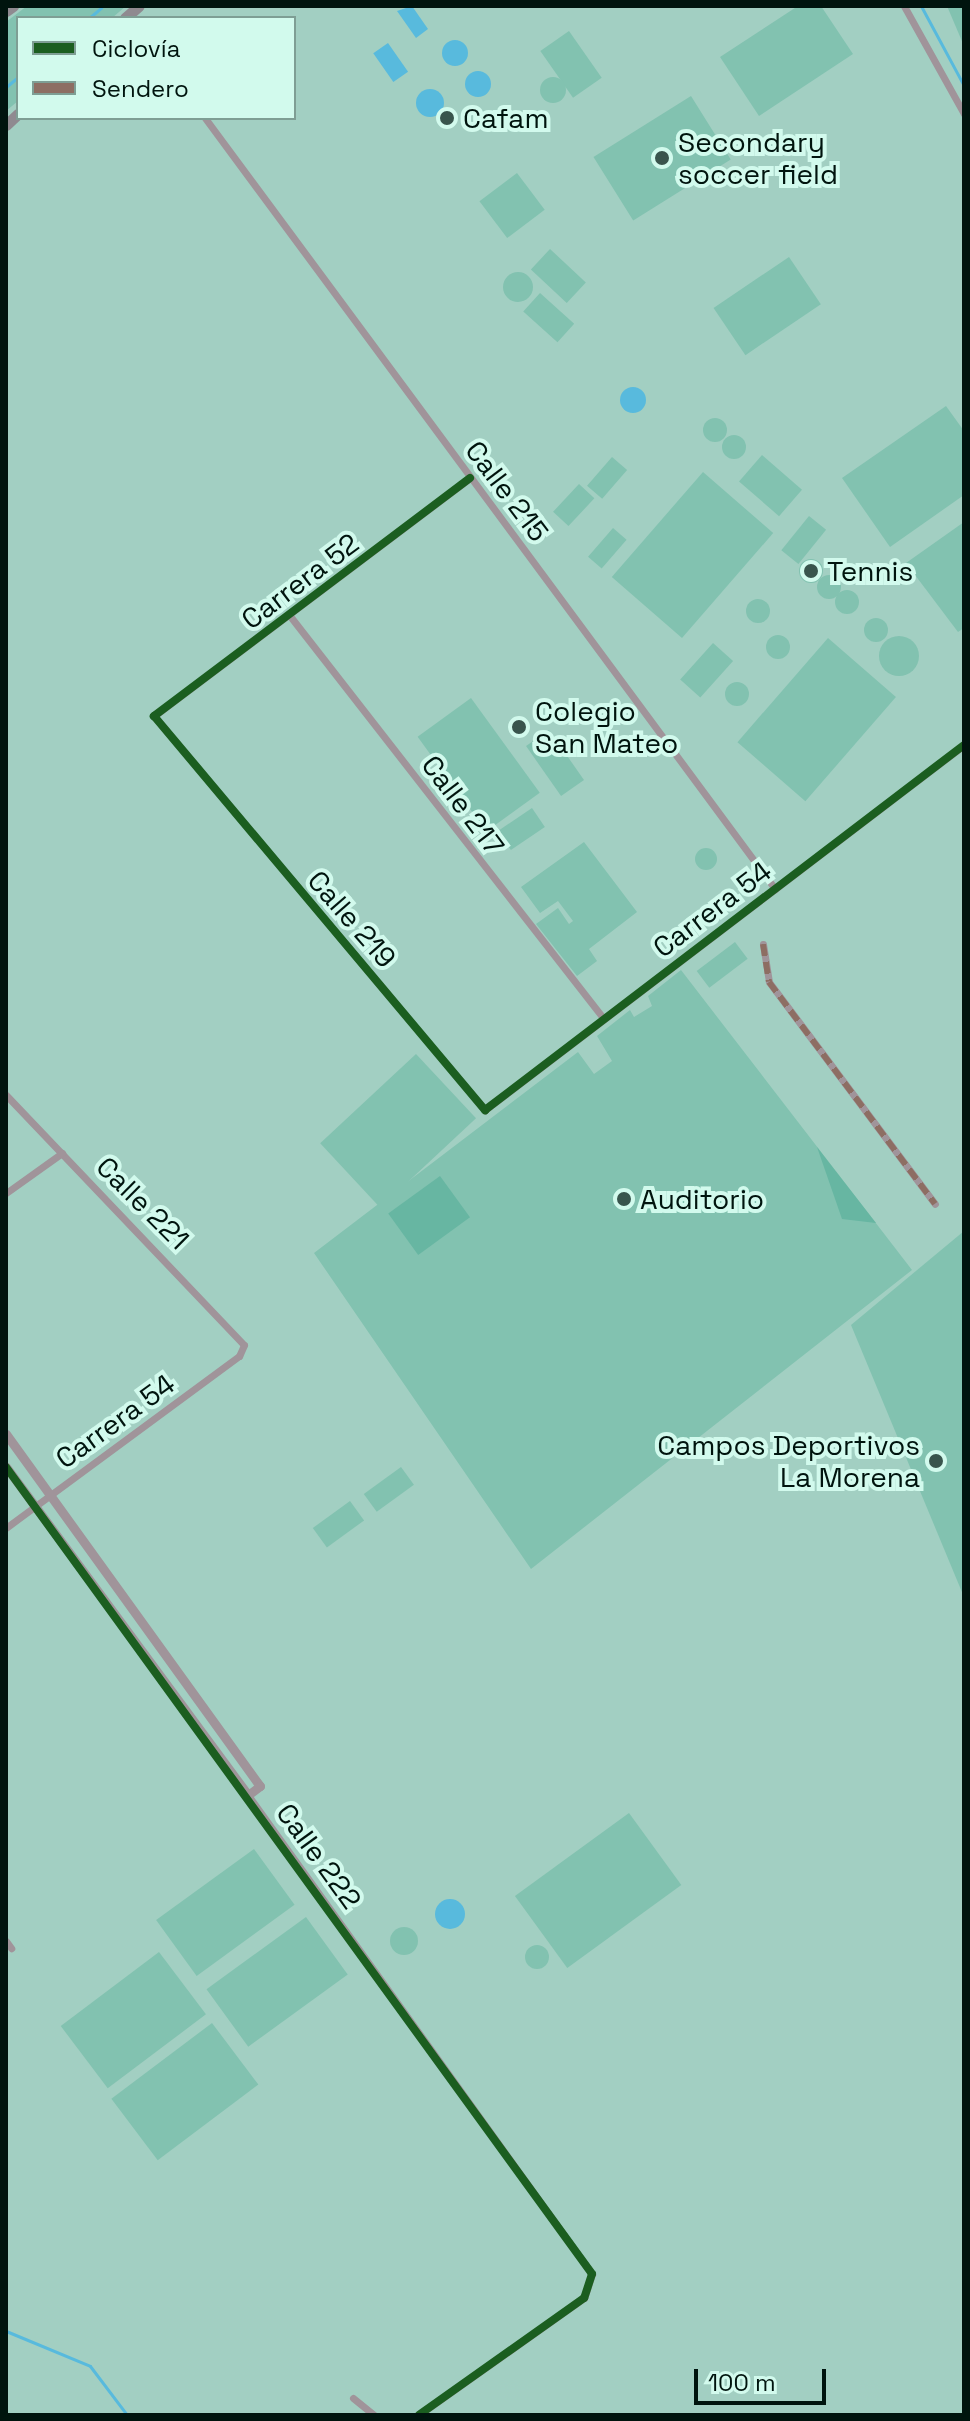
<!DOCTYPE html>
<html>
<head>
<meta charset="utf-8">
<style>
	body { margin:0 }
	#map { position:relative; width:970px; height:2421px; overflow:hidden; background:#a2cfc2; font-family:"Space Grotesk",sans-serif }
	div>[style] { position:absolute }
	.green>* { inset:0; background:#82c2b0; transform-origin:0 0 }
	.round { border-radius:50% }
	.forest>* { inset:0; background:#67b6a2; transform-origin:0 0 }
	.water>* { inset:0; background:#58badd; transform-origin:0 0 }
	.stream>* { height:3px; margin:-1.5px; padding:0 1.5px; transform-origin:1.5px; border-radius:1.5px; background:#58badd }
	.minor>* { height:7px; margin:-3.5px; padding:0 3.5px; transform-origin:3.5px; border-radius:3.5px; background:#a0949a }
	.tertiary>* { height:9px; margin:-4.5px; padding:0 4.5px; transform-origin:4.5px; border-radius:4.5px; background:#a0949a }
	.trunk>* { height:11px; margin:-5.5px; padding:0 5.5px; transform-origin:5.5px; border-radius:5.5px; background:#8f8a90 }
	.quiet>* { height:6px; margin-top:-3px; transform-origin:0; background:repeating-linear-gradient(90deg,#8d6e63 0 12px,transparent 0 18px) }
	.cycleway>* { height:8px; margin:-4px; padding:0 4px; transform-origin:4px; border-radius:4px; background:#1b5e20 }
	.dots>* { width:22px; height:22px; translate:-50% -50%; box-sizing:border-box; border:4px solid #d2faed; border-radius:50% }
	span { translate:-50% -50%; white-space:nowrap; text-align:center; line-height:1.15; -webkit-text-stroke:8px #d2faed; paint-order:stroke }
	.poi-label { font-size:28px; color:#00140e }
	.left { translate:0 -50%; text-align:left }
	.right { translate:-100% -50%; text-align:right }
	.street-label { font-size:28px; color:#00140e }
	.frame { position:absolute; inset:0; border:8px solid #00140e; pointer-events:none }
	.legend { position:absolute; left:16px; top:16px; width:280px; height:104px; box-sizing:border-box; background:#d2faed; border:2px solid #7e9e94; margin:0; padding:10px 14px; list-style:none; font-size:24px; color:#00140e }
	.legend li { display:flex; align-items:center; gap:16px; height:40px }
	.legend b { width:40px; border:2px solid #7e9e94 }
	.scale { position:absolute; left:694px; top:2369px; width:132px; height:36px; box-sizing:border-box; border:4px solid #00140e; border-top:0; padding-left:10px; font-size:24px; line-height:28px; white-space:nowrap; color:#00140e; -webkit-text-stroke:6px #d2faed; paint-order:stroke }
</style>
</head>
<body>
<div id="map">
	<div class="green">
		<i style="clip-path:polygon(27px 6px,126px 6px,112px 18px,18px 18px,18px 101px,6px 111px,6px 22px)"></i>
		<i style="clip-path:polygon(798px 6px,821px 6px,853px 54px,759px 116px,720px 57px)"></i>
		<i style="clip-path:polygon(947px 6px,964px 6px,964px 46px)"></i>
		<i style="left:569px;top:31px;width:57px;height:35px;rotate:55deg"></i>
		<i class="round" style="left:540px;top:77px;width:26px;height:26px"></i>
		<i style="left:691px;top:96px;width:75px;height:115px;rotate:58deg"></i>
		<i style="left:517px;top:173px;width:46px;height:47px;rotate:53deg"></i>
		<i style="left:550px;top:249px;width:49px;height:28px;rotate:43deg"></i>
		<i style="left:789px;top:257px;width:57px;height:91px;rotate:56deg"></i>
		<i class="round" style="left:503px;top:272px;width:30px;height:30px"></i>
		<i style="left:540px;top:293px;width:46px;height:25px;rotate:42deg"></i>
		<i style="clip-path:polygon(946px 406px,964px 431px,964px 495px,890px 547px,842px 478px)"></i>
		<i class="round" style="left:703px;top:418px;width:24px;height:24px"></i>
		<i class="round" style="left:722px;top:435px;width:24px;height:24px"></i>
		<i style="left:762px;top:455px;width:53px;height:35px;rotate:41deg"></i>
		<i style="left:612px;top:457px;width:20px;height:38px;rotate:41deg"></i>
		<i style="left:703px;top:472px;width:93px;height:139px;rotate:41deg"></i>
		<i style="left:579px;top:484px;width:21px;height:38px;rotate:43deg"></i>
		<i style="left:809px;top:516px;width:22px;height:44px;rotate:39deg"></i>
		<i style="clip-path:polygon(964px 522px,964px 628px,958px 632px,906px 563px)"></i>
		<i style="left:613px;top:528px;width:18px;height:38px;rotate:41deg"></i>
		<i class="round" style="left:799px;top:559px;width:24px;height:24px"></i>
		<i class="round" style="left:817px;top:575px;width:24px;height:24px"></i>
		<i class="round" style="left:835px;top:590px;width:24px;height:24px"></i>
		<i class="round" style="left:746px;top:599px;width:24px;height:24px"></i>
		<i class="round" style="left:864px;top:618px;width:24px;height:24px"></i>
		<i class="round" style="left:766px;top:635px;width:24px;height:24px"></i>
		<i class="round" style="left:879px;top:636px;width:40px;height:40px"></i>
		<i style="left:828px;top:638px;width:90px;height:138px;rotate:41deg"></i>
		<i style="left:713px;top:643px;width:27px;height:49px;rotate:42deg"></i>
		<i class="round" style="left:725px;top:682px;width:24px;height:24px"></i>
		<i style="left:471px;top:698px;width:117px;height:66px;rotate:54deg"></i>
		<i style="left:549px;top:730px;width:61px;height:28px;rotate:55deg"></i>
		<i style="left:532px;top:808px;width:23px;height:41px;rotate:56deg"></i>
		<i style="clip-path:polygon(584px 842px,637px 912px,589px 949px,597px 961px,577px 976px,536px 924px,558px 908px,569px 924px,573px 921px,558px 901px,540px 913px,521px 887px)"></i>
		<i class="round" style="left:695px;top:848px;width:22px;height:22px"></i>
		<i style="left:735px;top:942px;width:21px;height:48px;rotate:53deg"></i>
		<i style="clip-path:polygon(681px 970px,912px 1270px,531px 1569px,314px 1253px,578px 1052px,594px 1074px,612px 1061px,597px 1036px,630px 1010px,634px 1017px,652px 1006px,648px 996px)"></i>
		<i style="left:416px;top:1054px;width:88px;height:131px;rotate:47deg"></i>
		<i style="clip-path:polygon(964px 1231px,964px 1597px,851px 1325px)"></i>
		<i style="left:401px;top:1467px;width:22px;height:46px;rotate:54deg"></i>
		<i style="left:350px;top:1501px;width:24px;height:46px;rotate:54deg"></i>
		<i style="left:629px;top:1813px;width:89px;height:141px;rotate:54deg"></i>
		<i style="left:254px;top:1849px;width:69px;height:121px;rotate:54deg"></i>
		<i style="left:306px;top:1917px;width:71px;height:123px;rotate:54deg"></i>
		<i class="round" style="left:390px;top:1927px;width:28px;height:28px"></i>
		<i class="round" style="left:525px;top:1945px;width:24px;height:24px"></i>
		<i style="left:159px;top:1952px;width:78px;height:123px;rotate:53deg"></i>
		<i style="left:212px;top:2023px;width:77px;height:126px;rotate:53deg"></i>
	</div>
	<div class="forest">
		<i style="clip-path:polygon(817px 1147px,876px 1223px,842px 1219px)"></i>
		<i style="left:440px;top:1176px;width:51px;height:64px;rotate:54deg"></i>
	</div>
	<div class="water">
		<i style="clip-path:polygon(412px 6px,428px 29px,416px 38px,397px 11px)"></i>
		<i class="round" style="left:442px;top:40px;width:26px;height:26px"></i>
		<i style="left:388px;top:43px;width:35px;height:18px;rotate:55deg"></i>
		<i class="round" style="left:465px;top:71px;width:26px;height:26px"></i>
		<i class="round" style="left:416px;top:89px;width:28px;height:28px"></i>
		<i class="round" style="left:620px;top:387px;width:26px;height:26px"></i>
		<i class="round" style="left:435px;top:1899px;width:30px;height:30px"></i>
	</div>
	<div class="stream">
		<i style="left:921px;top:6px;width:91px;rotate:61.7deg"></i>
		<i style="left:89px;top:18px;width:16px;rotate:-40deg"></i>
		<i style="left:6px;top:87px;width:16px;rotate:-40deg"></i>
		<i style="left:6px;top:2331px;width:91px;rotate:22.6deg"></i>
		<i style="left:90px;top:2366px;width:61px;rotate:52.9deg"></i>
	</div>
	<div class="minor">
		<i style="left:904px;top:6px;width:124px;rotate:60.9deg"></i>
		<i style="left:205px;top:118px;width:959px;rotate:53.52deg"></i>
		<i style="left:470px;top:478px;width:396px;rotate:143deg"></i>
		<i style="left:154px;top:716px;width:515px;rotate:49.97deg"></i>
		<i style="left:485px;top:1110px;width:602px;rotate:-37.31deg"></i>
		<i style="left:290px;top:616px;width:511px;rotate:52.08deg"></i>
		<i style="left:763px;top:944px;width:38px;rotate:81deg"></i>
		<i style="left:769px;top:982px;width:277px;rotate:53.2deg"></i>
		<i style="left:6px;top:1095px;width:345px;rotate:46.4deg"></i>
		<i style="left:244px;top:1345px;width:12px;rotate:114deg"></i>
		<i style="left:239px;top:1356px;width:290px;rotate:143.6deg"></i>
		<i style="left:6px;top:1193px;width:69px;rotate:-35.5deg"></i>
		<i style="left:248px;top:1795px;width:590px;rotate:54.32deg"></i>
		<i style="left:592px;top:2274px;width:25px;rotate:108deg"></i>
		<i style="left:584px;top:2298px;width:202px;rotate:144.7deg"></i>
		<i style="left:6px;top:1941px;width:9px;rotate:54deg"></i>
		<i style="left:353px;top:2398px;width:27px;rotate:39deg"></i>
	</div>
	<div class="tertiary">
		<i style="left:6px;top:1434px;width:434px;rotate:54.2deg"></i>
		<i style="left:260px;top:1786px;width:15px;rotate:143deg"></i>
		<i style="left:248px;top:1795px;width:408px;rotate:-126.4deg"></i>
	</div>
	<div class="trunk">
		<i style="left:6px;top:11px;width:9px;rotate:-36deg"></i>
		<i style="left:125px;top:18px;width:18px;rotate:-41deg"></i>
		<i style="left:6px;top:125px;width:16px;rotate:-43deg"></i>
	</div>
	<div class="quiet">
		<i style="left:763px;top:944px;width:38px;rotate:81deg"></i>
		<i style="left:769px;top:982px;width:277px;rotate:53.2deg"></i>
	</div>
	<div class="cycleway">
		<i style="left:470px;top:478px;width:396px;rotate:143deg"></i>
		<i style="left:154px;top:716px;width:515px;rotate:49.97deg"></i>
		<i style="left:485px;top:1110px;width:602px;rotate:-37.31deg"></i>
		<i style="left:6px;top:1467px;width:997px;rotate:54.01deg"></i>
		<i style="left:592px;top:2274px;width:25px;rotate:108deg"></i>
		<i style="left:584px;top:2298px;width:202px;rotate:144.7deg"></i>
	</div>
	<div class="dots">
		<i style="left:447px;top:118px;background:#39554d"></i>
		<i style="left:662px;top:158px;background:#39554d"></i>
		<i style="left:811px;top:571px;background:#39554d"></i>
		<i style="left:519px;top:727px;background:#39554d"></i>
		<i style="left:624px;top:1199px;background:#39554d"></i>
		<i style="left:936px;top:1461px;background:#39554d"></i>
	</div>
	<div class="poi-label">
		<span class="left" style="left:463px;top:118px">Cafam</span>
		<span class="left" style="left:678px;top:158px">Secondary<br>soccer field</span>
		<span class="left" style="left:827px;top:571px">Tennis</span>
		<span class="left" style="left:535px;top:727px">Colegio<br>San Mateo</span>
		<span class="left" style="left:640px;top:1199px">Auditorio</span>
		<span class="right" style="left:920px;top:1461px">Campos Deportivos<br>La Morena</span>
	</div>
	<div class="street-label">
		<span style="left:507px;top:491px;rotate:53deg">Calle 215</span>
		<span style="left:300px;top:581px;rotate:-37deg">Carrera 52</span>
		<span style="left:463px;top:805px;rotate:53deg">Calle 217</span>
		<span style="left:712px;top:909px;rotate:-37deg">Carrera 54</span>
		<span style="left:352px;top:919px;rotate:49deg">Calle 219</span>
		<span style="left:143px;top:1203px;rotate:45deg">Calle 221</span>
		<span style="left:115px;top:1421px;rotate:-36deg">Carrera 54</span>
		<span style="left:319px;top:1856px;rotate:54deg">Calle 222</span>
	</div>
	<div class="frame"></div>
	<ul class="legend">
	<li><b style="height:10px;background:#1b5e20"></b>Ciclovía</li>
	<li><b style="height:10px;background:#8d6e63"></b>Sendero</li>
	</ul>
	<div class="scale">100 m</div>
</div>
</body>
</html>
